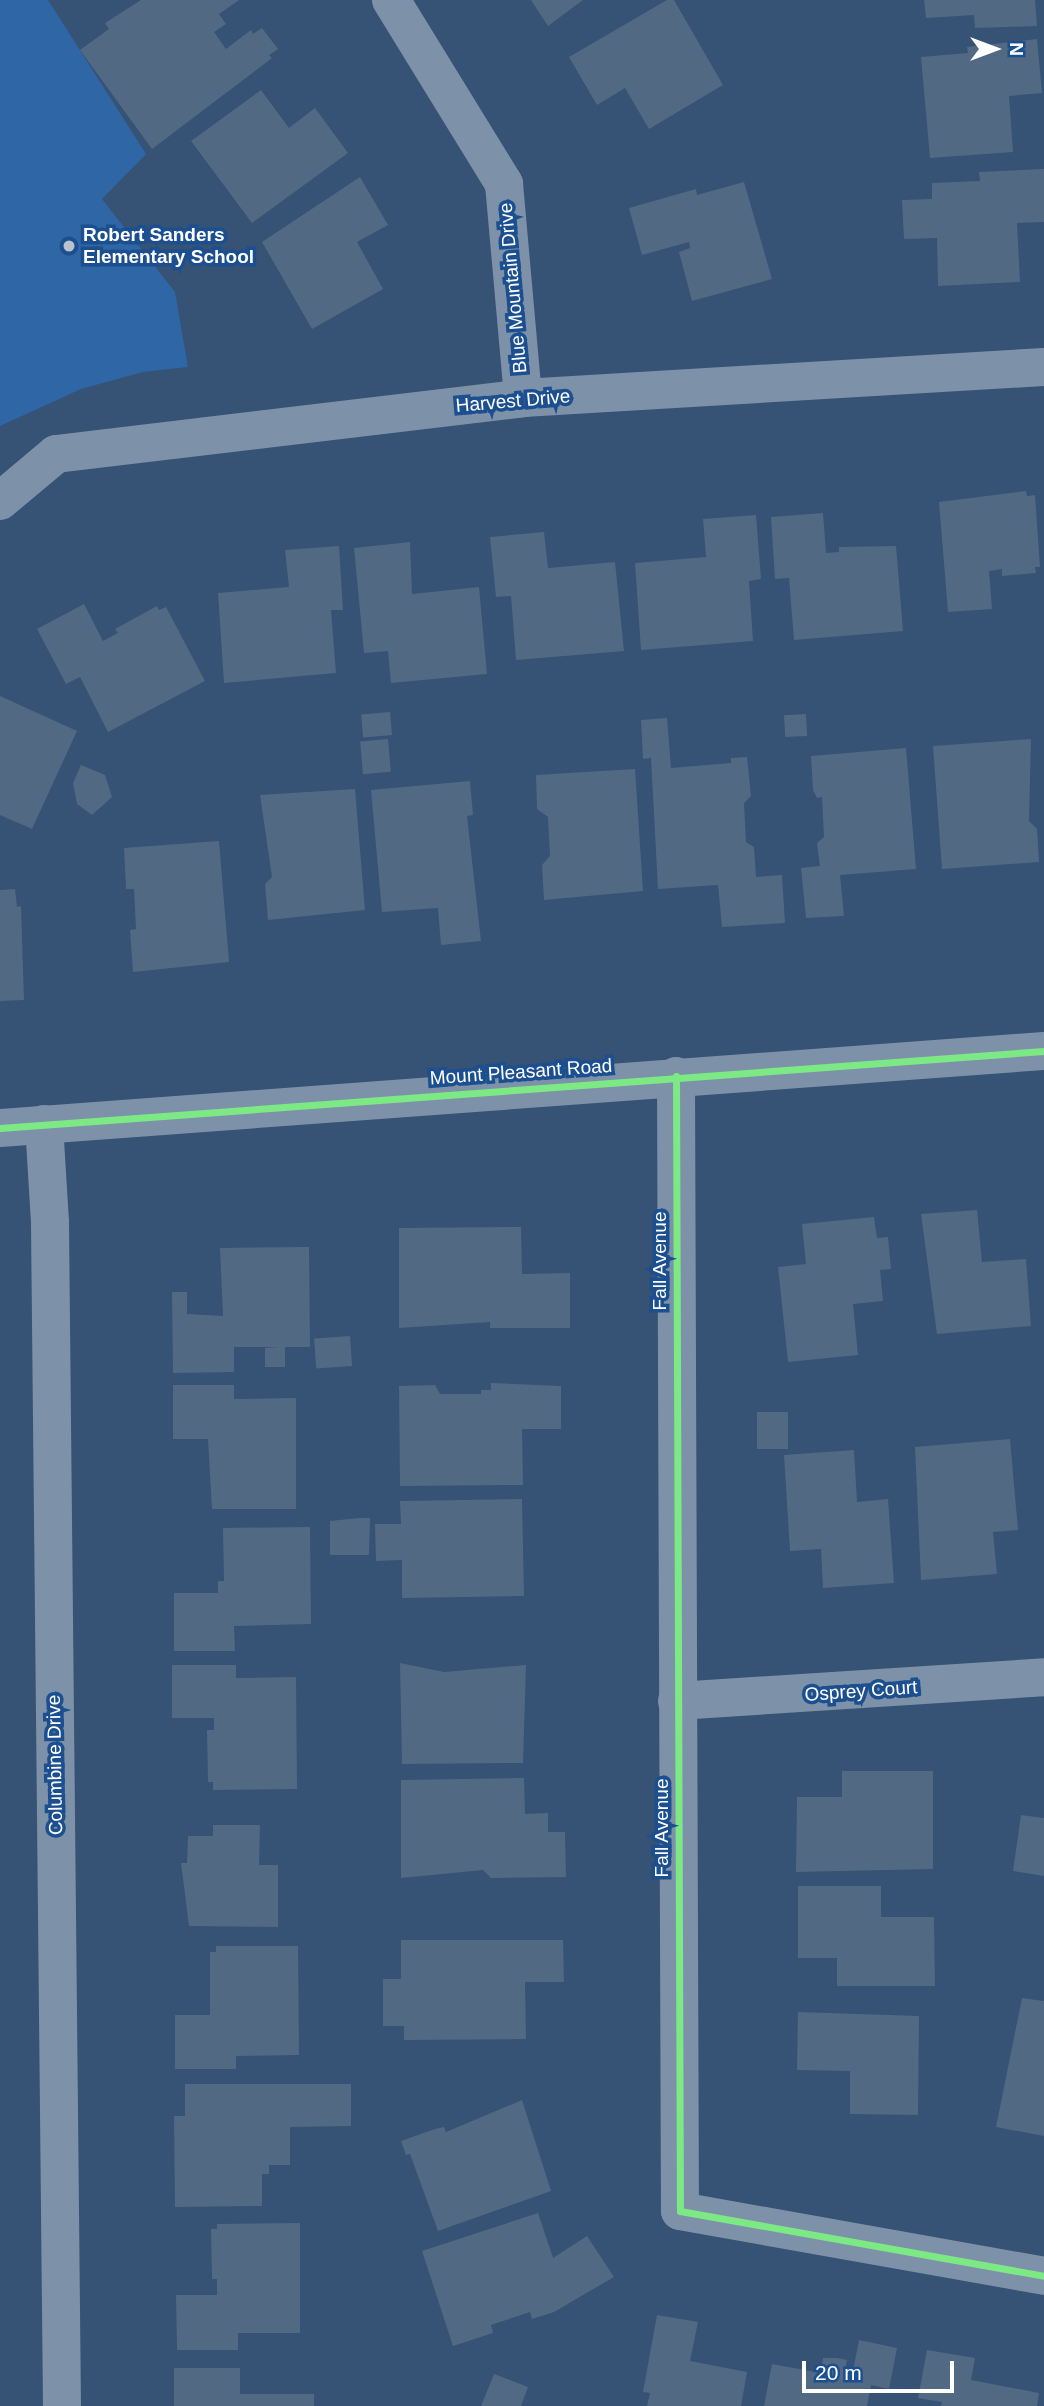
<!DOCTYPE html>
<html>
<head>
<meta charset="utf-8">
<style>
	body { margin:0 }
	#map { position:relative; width:1044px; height:2406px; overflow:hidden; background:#365274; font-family:Arial,sans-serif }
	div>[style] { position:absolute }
	.green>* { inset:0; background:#2f66a5 }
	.building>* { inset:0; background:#526984; transform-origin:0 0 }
	.minor>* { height:38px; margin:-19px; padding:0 19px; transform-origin:19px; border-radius:19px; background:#7d92a8 }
	.cycleway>* { height:7px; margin:-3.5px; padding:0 3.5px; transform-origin:3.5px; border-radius:3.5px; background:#7ce984 }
	.dots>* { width:19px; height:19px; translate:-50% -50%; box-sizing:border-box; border:4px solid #1b4f8f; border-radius:50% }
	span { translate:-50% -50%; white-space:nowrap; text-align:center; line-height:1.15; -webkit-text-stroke:7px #1b4f8f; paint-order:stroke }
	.poi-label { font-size:19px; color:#fff; font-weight:700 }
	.left { translate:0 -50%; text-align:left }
	.street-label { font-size:19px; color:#fff }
	.north { position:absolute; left:960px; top:14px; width:70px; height:70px; -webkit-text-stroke:5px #1b4f8f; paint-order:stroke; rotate:90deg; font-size:19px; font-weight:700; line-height:28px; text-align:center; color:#fff }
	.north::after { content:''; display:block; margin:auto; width:24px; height:32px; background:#fff; clip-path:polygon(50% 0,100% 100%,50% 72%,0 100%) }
	.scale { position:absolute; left:802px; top:2361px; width:152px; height:32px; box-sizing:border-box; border:4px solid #fff; border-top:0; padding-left:9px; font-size:21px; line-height:24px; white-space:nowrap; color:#fff; -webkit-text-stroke:5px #1b4f8f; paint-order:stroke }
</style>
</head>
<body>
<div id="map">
	<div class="green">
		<i style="clip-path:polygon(0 0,48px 0,146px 154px,102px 199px,175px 292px,188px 367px,143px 372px,81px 389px,0 426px)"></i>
	</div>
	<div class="building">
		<i style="clip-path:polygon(141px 0,239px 0,219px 14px,226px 24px,214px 32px,226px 49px,251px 30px,253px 34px,262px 28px,278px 49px,269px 55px,272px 58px,152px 149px,80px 50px,109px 29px,105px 23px)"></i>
		<i style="clip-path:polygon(531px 0,583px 0,548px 26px)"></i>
		<i style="clip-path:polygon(667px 0,674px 0,723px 85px,649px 129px,625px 88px,597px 105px,569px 57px)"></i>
		<i style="clip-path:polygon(924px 0,1035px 0,1037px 26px,975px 28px,974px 15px,926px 18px)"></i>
		<i style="clip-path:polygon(1037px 39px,1042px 93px,1009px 96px,1013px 152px,930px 158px,921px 57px,968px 53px,967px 47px)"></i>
		<i style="clip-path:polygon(261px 90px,289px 128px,315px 108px,348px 153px,252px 223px,191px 141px)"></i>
		<i style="clip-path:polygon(1044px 169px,1044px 222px,1017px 223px,1020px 282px,938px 286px,937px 238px,904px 239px,902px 200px,932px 199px,932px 183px,980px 181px,979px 172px)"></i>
		<i style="clip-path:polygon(360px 177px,388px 225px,357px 242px,383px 289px,312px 329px,262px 242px)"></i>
		<i style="clip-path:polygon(744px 182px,772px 279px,692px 301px,679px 252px,690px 248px,689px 242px,642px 255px,629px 208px,696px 189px,697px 195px)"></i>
		<i style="clip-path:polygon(1026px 491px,1027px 496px,1035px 495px,1040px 567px,1035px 567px,1036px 573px,1002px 576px,1002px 569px,989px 571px,992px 609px,948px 612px,939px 502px)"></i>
		<i style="clip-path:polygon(823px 513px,826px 553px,839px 552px,839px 547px,896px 546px,903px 631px,794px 640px,789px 578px,775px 579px,771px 517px)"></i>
		<i style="clip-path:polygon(756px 515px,761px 579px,749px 581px,753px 641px,641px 650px,635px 563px,706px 557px,703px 519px)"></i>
		<i style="clip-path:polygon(544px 532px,548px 568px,615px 562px,624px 651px,516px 660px,511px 596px,496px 597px,490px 537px)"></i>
		<i style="clip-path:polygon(410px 542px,412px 594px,479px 587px,487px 674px,391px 683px,388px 651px,364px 653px,354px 548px)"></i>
		<i style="clip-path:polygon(339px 546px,343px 610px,331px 610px,336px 673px,224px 683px,218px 593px,289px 587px,285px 550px)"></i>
		<i style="clip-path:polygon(84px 604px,103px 641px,118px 633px,115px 629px,157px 606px,159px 610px,166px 607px,205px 681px,108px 732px,80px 677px,66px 684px,37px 629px)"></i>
		<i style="clip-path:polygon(0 696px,77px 731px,32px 829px,0 815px)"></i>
		<i style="left:390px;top:712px;width:23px;height:29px;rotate:85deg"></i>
		<i style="left:806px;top:714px;width:22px;height:22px;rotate:87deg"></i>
		<i style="clip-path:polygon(667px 718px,671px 768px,731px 763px,731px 758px,747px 757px,751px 796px,744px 803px,746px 842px,754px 847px,756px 877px,782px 875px,785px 923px,722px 927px,718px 885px,658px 889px,651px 758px,643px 759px,641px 720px)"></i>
		<i style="left:388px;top:739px;width:33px;height:28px;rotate:85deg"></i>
		<i style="clip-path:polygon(1031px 739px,1029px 821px,1037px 829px,1039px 862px,942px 869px,933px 746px)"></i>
		<i style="clip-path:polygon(906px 748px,916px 869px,840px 875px,844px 916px,806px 918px,801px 868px,820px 866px,817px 843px,824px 837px,822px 797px,817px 798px,813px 790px,811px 756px)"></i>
		<i style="clip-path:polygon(81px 765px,105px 775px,112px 797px,92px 815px,77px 804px,73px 783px)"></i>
		<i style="clip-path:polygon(635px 769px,643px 891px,544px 900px,542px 865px,550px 856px,548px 817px,537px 809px,536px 775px)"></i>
		<i style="clip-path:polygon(470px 781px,473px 815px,467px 816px,481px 941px,441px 945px,438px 908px,382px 912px,371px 790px)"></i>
		<i style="clip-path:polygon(355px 789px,365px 910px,268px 920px,265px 884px,272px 877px,260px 795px)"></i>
		<i style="clip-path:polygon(219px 841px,229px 962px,133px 972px,130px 930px,136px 929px,134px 889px,126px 889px,124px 848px)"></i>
		<i style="clip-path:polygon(15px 889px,17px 907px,21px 906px,24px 1000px,0 1001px,0 890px)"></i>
		<i style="clip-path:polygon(977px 1210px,982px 1262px,1026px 1259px,1031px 1326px,937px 1334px,921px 1214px)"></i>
		<i style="clip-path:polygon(874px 1217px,877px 1238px,888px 1237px,891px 1269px,880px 1270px,883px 1301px,853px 1304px,858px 1355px,788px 1362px,778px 1267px,806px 1264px,802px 1224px)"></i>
		<i style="clip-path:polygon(521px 1227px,522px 1274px,570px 1273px,570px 1328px,490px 1328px,490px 1322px,399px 1328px,399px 1228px)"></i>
		<i style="clip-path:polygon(309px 1247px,310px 1347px,285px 1347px,285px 1367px,265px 1367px,265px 1348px,278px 1347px,234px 1347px,234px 1372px,173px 1373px,172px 1292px,187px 1292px,187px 1314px,223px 1316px,220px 1248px)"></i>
		<i style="left:350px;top:1336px;width:30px;height:36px;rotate:86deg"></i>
		<i style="clip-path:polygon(491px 1383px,561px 1386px,561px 1429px,522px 1429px,523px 1485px,400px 1486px,399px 1386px,435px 1385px,440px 1394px,481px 1394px,481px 1390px,491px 1390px)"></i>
		<i style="clip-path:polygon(173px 1385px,234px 1385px,234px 1399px,296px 1398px,296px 1509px,212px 1509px,208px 1439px,173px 1439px)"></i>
		<i style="left:757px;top:1412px;width:31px;height:37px"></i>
		<i style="clip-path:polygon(1010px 1439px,1018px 1530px,993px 1532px,997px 1574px,921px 1580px,915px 1447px)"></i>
		<i style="clip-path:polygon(854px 1450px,857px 1502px,888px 1499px,894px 1583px,823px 1588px,821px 1549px,790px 1551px,784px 1455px)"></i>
		<i style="clip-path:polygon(522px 1499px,524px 1596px,402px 1598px,402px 1560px,376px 1561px,375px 1524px,401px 1524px,400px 1501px)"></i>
		<i style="clip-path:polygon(359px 1518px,370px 1518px,369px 1555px,330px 1555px,330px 1521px)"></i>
		<i style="clip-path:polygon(310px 1527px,311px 1624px,234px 1626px,235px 1651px,174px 1651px,174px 1593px,218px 1593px,218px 1581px,224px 1581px,223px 1528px)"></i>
		<i style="clip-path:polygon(400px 1663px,444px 1672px,526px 1665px,523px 1763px,402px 1764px)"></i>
		<i style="clip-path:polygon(172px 1665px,236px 1665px,236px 1678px,296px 1677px,297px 1789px,213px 1790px,213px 1782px,208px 1782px,207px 1730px,214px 1730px,214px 1718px,172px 1718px)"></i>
		<i style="clip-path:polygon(842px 1771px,933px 1771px,933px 1869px,796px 1872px,797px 1797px,842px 1797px)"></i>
		<i style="clip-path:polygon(524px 1778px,525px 1814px,548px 1813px,548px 1832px,565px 1832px,566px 1877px,491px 1878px,483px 1870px,401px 1878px,401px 1780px)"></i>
		<i style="clip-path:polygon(1021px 1815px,1044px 1818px,1044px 1876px,1013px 1871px)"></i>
		<i style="clip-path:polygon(213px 1825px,260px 1825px,259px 1865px,278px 1865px,278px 1927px,189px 1926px,181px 1863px,187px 1863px,188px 1836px,213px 1836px)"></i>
		<i style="clip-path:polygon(798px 1886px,881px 1886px,881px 1917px,934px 1917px,935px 1986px,837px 1986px,837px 1958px,798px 1958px)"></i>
		<i style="clip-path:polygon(401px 1940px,563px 1940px,564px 1982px,525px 1982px,526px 2039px,404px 2040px,404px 2026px,383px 2026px,383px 1979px,401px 1979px)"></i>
		<i style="clip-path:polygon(216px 1946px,298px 1946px,299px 2055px,236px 2056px,236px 2069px,175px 2069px,175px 2015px,210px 2015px,210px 1952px,216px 1952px)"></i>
		<i style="clip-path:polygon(1022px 1998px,1044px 2001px,1044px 2136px,996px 2127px)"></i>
		<i style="clip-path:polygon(798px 2012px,919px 2016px,918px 2115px,850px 2114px,850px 2071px,797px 2070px)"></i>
		<i style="clip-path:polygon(185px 2084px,351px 2084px,351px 2126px,290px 2127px,290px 2165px,269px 2165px,269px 2174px,262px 2174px,262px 2206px,175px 2207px,174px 2116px,185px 2116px)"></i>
		<i style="clip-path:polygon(522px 2100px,551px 2191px,438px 2231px,410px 2154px,406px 2155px,401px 2141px,435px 2129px,444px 2127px,446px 2132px)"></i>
		<i style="clip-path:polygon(538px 2213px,553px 2258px,587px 2236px,614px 2277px,554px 2312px,532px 2319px,530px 2312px,491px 2325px,493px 2333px,453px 2346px,422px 2251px)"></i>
		<i style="clip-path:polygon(300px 2223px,300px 2333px,238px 2333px,238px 2350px,177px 2350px,176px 2295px,217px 2295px,217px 2279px,212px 2279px,211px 2229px,217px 2229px,217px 2224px)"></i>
		<i style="clip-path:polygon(657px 2315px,698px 2322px,690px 2361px,747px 2372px,741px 2406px,647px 2406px,650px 2393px,643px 2392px)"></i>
		<i style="clip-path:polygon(859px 2340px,897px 2348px,889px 2389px,871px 2385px,867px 2406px,764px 2406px,772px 2364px,821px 2373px,823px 2358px,837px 2358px,847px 2360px,844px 2375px,852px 2376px)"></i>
		<i style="clip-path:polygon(927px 2350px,975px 2358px,971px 2380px,1039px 2393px,1037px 2406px,941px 2406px,942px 2402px,918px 2398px)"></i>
		<i style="clip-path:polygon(174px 2368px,240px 2368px,240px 2394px,314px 2394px,314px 2406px,174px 2406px)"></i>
		<i style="clip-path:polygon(494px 2374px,528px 2387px,521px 2406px,481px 2406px)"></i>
	</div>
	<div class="minor">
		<i style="left:391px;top:0;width:216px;rotate:58.4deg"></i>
		<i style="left:504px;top:184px;width:215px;rotate:84.9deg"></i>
		<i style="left:0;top:501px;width:73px;rotate:-40deg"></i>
		<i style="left:56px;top:454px;width:470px;rotate:-6.8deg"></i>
		<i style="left:523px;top:398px;width:522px;rotate:-3.41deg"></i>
		<i style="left:676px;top:1076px;width:1135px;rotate:89.8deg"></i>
		<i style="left:680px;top:2211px;width:370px;rotate:10.1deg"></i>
		<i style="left:44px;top:1124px;width:99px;rotate:86.5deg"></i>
		<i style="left:50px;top:1223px;width:1183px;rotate:89.42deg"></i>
		<i style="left:0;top:1128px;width:1047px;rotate:-4.22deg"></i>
		<i style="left:677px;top:1701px;width:368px;rotate:-3.7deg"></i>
	</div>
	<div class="cycleway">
		<i style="left:676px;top:1076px;width:1135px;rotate:89.8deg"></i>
		<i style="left:680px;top:2211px;width:370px;rotate:10.1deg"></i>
		<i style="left:0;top:1128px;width:1047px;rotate:-4.22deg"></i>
	</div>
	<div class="dots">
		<i style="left:69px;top:246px;background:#b9c2ce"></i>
	</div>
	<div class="poi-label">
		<span class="left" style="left:83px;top:246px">Robert Sanders<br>Elementary School</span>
	</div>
	<div class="street-label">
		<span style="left:513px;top:288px;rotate:-95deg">Blue Mountain Drive</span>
		<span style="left:513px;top:401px;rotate:-5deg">Harvest Drive</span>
		<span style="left:521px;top:1072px;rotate:-4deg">Mount Pleasant Road</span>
		<span style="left:660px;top:1261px;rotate:-90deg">Fall Avenue</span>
		<span style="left:861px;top:1691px;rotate:-4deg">Osprey Court</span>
		<span style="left:55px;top:1765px;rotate:-91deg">Columbine Drive</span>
		<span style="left:662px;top:1828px;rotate:-90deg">Fall Avenue</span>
	</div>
	<div class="north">N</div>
	<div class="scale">20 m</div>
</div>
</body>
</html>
